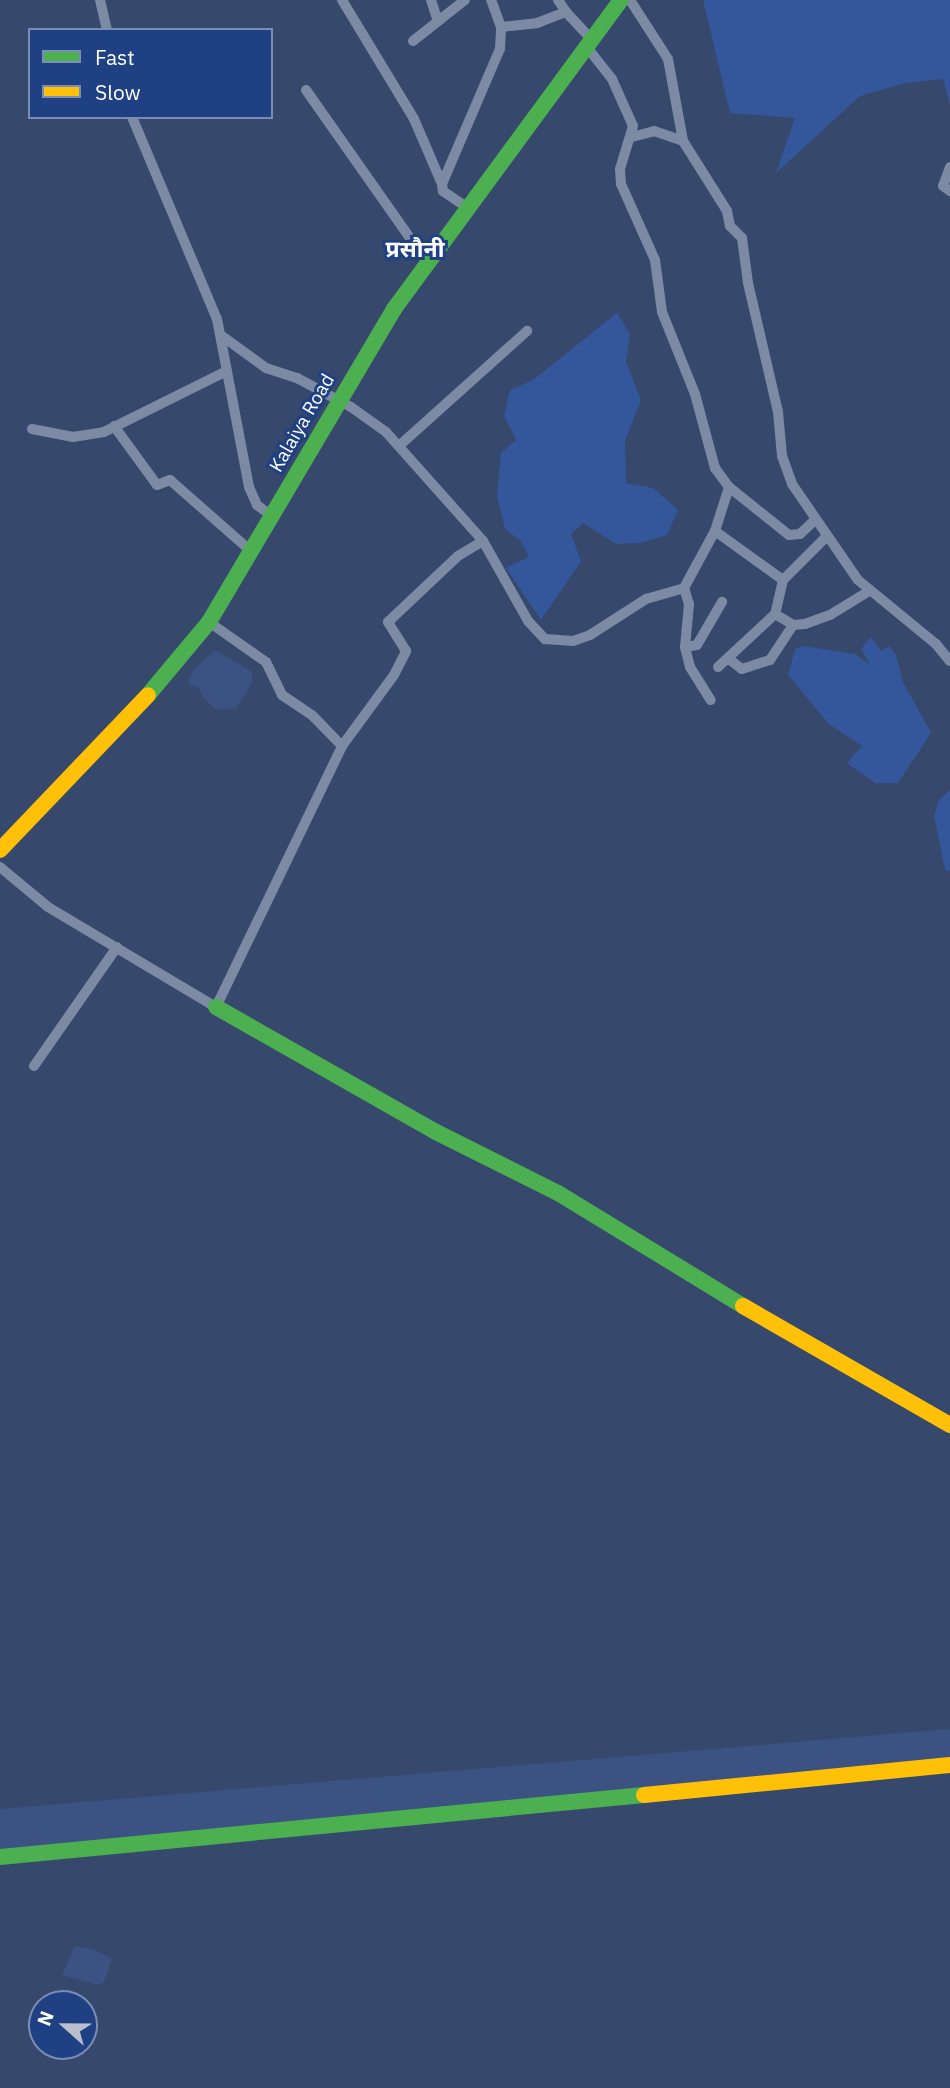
<!DOCTYPE html>
<html>
<head>
<meta charset="utf-8">
<style>
	body { margin:0 }
	#map { position:relative; width:950px; height:2088px; overflow:hidden; background:#36496d; font-family:"IBM Plex Sans","Noto Sans Devanagari",sans-serif }
	div>[style] { position:absolute }
	.green>* { inset:0; background:#33579a }
	.water>* { inset:0; background:#3b5283 }
	.street>* { height:10px; margin:-5px; padding:0 5px; transform-origin:5px; border-radius:5px; background:#7c8aa3 }
	.fast>* { height:16px; margin:-8px; padding:0 8px; transform-origin:8px; border-radius:8px; background:#4caf50 }
	.slow>* { height:16px; margin:-8px; padding:0 8px; transform-origin:8px; border-radius:8px; background:#ffc107 }
	span { translate:-50% -50%; white-space:nowrap; text-align:center; line-height:1.15; -webkit-text-stroke:6px #1f4184; paint-order:stroke }
	.street-label { font-size:19px; color:#fff }
	.quarter-label { font-size:23px; color:#fff; font-weight:700 }
	.legend { position:absolute; left:28px; top:28px; width:245px; height:91px; box-sizing:border-box; background:#1f4184; border:2px solid #798db5; margin:0; padding:9px 12px; list-style:none; font-size:21px; color:#fff }
	.legend li { display:flex; align-items:center; gap:14px; height:35px }
	.legend b { width:35px; border:2px solid #798db5 }
	.north { position:absolute; left:28px; top:1990px; width:70px; height:70px; box-sizing:border-box; background:#1f4184; border:2px solid #798db5; border-radius:50%; rotate:291deg; font-size:19px; font-weight:700; line-height:28px; text-align:center; color:#fff }
	.north::after { content:''; display:block; margin:auto; width:24px; height:32px; background:#b9bfcc; clip-path:polygon(50% 0,100% 100%,50% 72%,0 100%) }
</style>
</head>
<body>
<div id="map">
	<div class="green">
		<i style="clip-path:polygon(703px 0,950px 0,950px 106px,943px 79px,905px 83px,860px 96px,776px 173px,795px 118px,730px 113px)"></i>
		<i style="clip-path:polygon(617px 313px,630px 334px,626px 362px,641px 400px,625px 441px,626px 483px,653px 488px,678px 510px,667px 535px,640px 543px,616px 544px,583px 523px,571px 534px,581px 561px,541px 620px,506px 568px,529px 557px,521px 541px,505px 529px,497px 496px,501px 453px,516px 440px,504px 416px,510px 390px,533px 380px)"></i>
		<i style="clip-path:polygon(871px 637px,881px 651px,889px 646px,896px 655px,903px 682px,931px 733px,898px 783px,875px 783px,847px 763px,862px 746px,829px 724px,788px 675px,795px 649px,804px 646px,855px 654px,870px 665px,861px 649px)"></i>
		<i style="clip-path:polygon(950px 790px,950px 872px,945px 869px,934px 816px,939px 800px)"></i>
	</div>
	<div class="water">
		<i style="clip-path:polygon(215px 650px,251px 671px,253px 681px,236px 708px,217px 710px,203px 698px,199px 688px,188px 684px,193px 670px)"></i>
		<i style="clip-path:polygon(950px 1729px,950px 1757px,0 1852px,0 1809px)"></i>
		<i style="clip-path:polygon(75px 1946px,93px 1949px,112px 1959px,104px 1982px,98px 1985px,62px 1975px)"></i>
	</div>
	<div class="street">
		<i style="left:100px;top:0;width:31px;rotate:77deg"></i>
		<i style="left:342px;top:0;width:139px;rotate:58.8deg"></i>
		<i style="left:414px;top:119px;width:71px;rotate:66.7deg"></i>
		<i style="left:431px;top:0;width:20px;rotate:72deg"></i>
		<i style="left:558px;top:0;width:14px;rotate:56deg"></i>
		<i style="left:630px;top:0;width:70px;rotate:57.2deg"></i>
		<i style="left:668px;top:59px;width:83px;rotate:79.6deg"></i>
		<i style="left:683px;top:141px;width:83px;rotate:57.8deg"></i>
		<i style="left:727px;top:211px;width:15px;rotate:79deg"></i>
		<i style="left:730px;top:226px;width:17px;rotate:45deg"></i>
		<i style="left:742px;top:238px;width:45px;rotate:82.4deg"></i>
		<i style="left:748px;top:283px;width:132px;rotate:76.9deg"></i>
		<i style="left:778px;top:412px;width:44px;rotate:84.8deg"></i>
		<i style="left:782px;top:456px;width:30px;rotate:70deg"></i>
		<i style="left:792px;top:484px;width:116px;rotate:55.5deg"></i>
		<i style="left:858px;top:580px;width:101px;rotate:39.4deg"></i>
		<i style="left:936px;top:644px;width:22px;rotate:51deg"></i>
		<i style="left:501px;top:27px;width:36px;rotate:-6deg"></i>
		<i style="left:537px;top:23px;width:31px;rotate:-21deg"></i>
		<i style="left:566px;top:12px;width:37px;rotate:47deg"></i>
		<i style="left:413px;top:41px;width:66px;rotate:-38.3deg"></i>
		<i style="left:586px;top:46px;width:42px;rotate:51.8deg"></i>
		<i style="left:612px;top:79px;width:51px;rotate:65.9deg"></i>
		<i style="left:633px;top:126px;width:45px;rotate:106.8deg"></i>
		<i style="left:620px;top:169px;width:15px;rotate:86deg"></i>
		<i style="left:621px;top:184px;width:83px;rotate:65.9deg"></i>
		<i style="left:655px;top:260px;width:52px;rotate:82.3deg"></i>
		<i style="left:662px;top:312px;width:88px;rotate:68.1deg"></i>
		<i style="left:695px;top:394px;width:77px;rotate:74.9deg"></i>
		<i style="left:715px;top:468px;width:24px;rotate:54deg"></i>
		<i style="left:729px;top:487px;width:77px;rotate:38.7deg"></i>
		<i style="left:789px;top:535px;width:11px;rotate:-5deg"></i>
		<i style="left:800px;top:534px;width:21px;rotate:-43deg"></i>
		<i style="left:306px;top:90px;width:210px;rotate:54.9deg"></i>
		<i style="left:132px;top:117px;width:219px;rotate:67.2deg"></i>
		<i style="left:217px;top:319px;width:171px;rotate:79.2deg"></i>
		<i style="left:249px;top:487px;width:20px;rotate:66deg"></i>
		<i style="left:257px;top:505px;width:20px;rotate:37deg"></i>
		<i style="left:632px;top:137px;width:23px;rotate:-15deg"></i>
		<i style="left:654px;top:131px;width:31px;rotate:19deg"></i>
		<i style="left:950px;top:167px;width:20px;rotate:110deg"></i>
		<i style="left:943px;top:186px;width:9px;rotate:36deg"></i>
		<i style="left:465px;top:206px;width:27px;rotate:-146deg"></i>
		<i style="left:443px;top:191px;width:7px;rotate:-98deg"></i>
		<i style="left:442px;top:184px;width:147px;rotate:-66.8deg"></i>
		<i style="left:500px;top:49px;width:22px;rotate:-87deg"></i>
		<i style="left:501px;top:27px;width:29px;rotate:-110deg"></i>
		<i style="left:222px;top:336px;width:54px;rotate:36deg"></i>
		<i style="left:266px;top:368px;width:33px;rotate:18deg"></i>
		<i style="left:297px;top:378px;width:61px;rotate:28.2deg"></i>
		<i style="left:351px;top:407px;width:43px;rotate:35.5deg"></i>
		<i style="left:386px;top:432px;width:146px;rotate:48.3deg"></i>
		<i style="left:483px;top:541px;width:92px;rotate:60.6deg"></i>
		<i style="left:528px;top:621px;width:25px;rotate:47deg"></i>
		<i style="left:545px;top:639px;width:28px;rotate:4deg"></i>
		<i style="left:573px;top:641px;width:18px;rotate:-19deg"></i>
		<i style="left:590px;top:635px;width:67px;rotate:-32.7deg"></i>
		<i style="left:646px;top:599px;width:40px;rotate:-16deg"></i>
		<i style="left:684px;top:588px;width:65px;rotate:-61.5deg"></i>
		<i style="left:715px;top:531px;width:46px;rotate:-72.3deg"></i>
		<i style="left:114px;top:426px;width:73px;rotate:53.9deg"></i>
		<i style="left:157px;top:485px;width:14px;rotate:-21deg"></i>
		<i style="left:170px;top:480px;width:109px;rotate:41.3deg"></i>
		<i style="left:32px;top:429px;width:42px;rotate:11deg"></i>
		<i style="left:73px;top:437px;width:31px;rotate:-9deg"></i>
		<i style="left:104px;top:432px;width:137px;rotate:-26.4deg"></i>
		<i style="left:400px;top:445px;width:171px;rotate:-41.9deg"></i>
		<i style="left:715px;top:531px;width:84px;rotate:35.8deg"></i>
		<i style="left:783px;top:580px;width:35px;rotate:103deg"></i>
		<i style="left:783px;top:580px;width:62px;rotate:-45deg"></i>
		<i style="left:684px;top:588px;width:17px;rotate:73deg"></i>
		<i style="left:689px;top:604px;width:43px;rotate:95.3deg"></i>
		<i style="left:685px;top:647px;width:21px;rotate:76deg"></i>
		<i style="left:690px;top:667px;width:39px;rotate:58deg"></i>
		<i style="left:209px;top:622px;width:70px;rotate:35.1deg"></i>
		<i style="left:266px;top:662px;width:37px;rotate:64deg"></i>
		<i style="left:282px;top:695px;width:36px;rotate:34deg"></i>
		<i style="left:312px;top:715px;width:43px;rotate:45.9deg"></i>
		<i style="left:685px;top:647px;width:12px;rotate:-9deg"></i>
		<i style="left:697px;top:645px;width:50px;rotate:-59.8deg"></i>
		<i style="left:729px;top:659px;width:16px;rotate:38deg"></i>
		<i style="left:742px;top:669px;width:29px;rotate:-18deg"></i>
		<i style="left:770px;top:660px;width:42px;rotate:-56.7deg"></i>
		<i style="left:718px;top:667px;width:78px;rotate:-42.9deg"></i>
		<i style="left:775px;top:614px;width:21px;rotate:31deg"></i>
		<i style="left:793px;top:625px;width:12px;rotate:-5deg"></i>
		<i style="left:805px;top:624px;width:27px;rotate:-20deg"></i>
		<i style="left:830px;top:615px;width:46px;rotate:-31.6deg"></i>
		<i style="left:0;top:867px;width:62px;rotate:39.8deg"></i>
		<i style="left:48px;top:907px;width:196px;rotate:30.8deg"></i>
		<i style="left:216px;top:1007px;width:290px;rotate:-64.2deg"></i>
		<i style="left:342px;top:746px;width:88px;rotate:-53.8deg"></i>
		<i style="left:394px;top:675px;width:27px;rotate:-63deg"></i>
		<i style="left:406px;top:651px;width:34px;rotate:-122deg"></i>
		<i style="left:388px;top:622px;width:96px;rotate:-43.3deg"></i>
		<i style="left:458px;top:556px;width:29px;rotate:-31deg"></i>
		<i style="left:34px;top:1066px;width:145px;rotate:-55.1deg"></i>
	</div>
	<div class="fast">
		<i style="left:148px;top:695px;width:95px;rotate:-50.1deg"></i>
		<i style="left:209px;top:622px;width:364px;rotate:-59.4deg"></i>
		<i style="left:394px;top:309px;width:383px;rotate:-53.7deg"></i>
		<i style="left:216px;top:1007px;width:253px;rotate:29.6deg"></i>
		<i style="left:436px;top:1132px;width:136px;rotate:26.6deg"></i>
		<i style="left:558px;top:1193px;width:217px;rotate:31.4deg"></i>
		<i style="left:0;top:1857px;width:647px;rotate:-5.5deg"></i>
	</div>
	<div class="slow">
		<i style="left:0;top:850px;width:214px;rotate:-46.3deg"></i>
		<i style="left:743px;top:1306px;width:239px;rotate:29.9deg"></i>
		<i style="left:644px;top:1795px;width:307px;rotate:-5.6deg"></i>
	</div>
	<div class="street-label">
		<span style="left:302px;top:423px;rotate:-60deg">Kalaiya Road</span>
	</div>
	<div class="quarter-label">
		<span style="left:415px;top:248px">प्रसौनी</span>
	</div>
	<ul class="legend">
	<li><b style="height:9px;background:#4caf50"></b>Fast</li>
	<li><b style="height:9px;background:#ffc107"></b>Slow</li>
	</ul>
	<div class="north">N</div>
</div>
</body>
</html>
